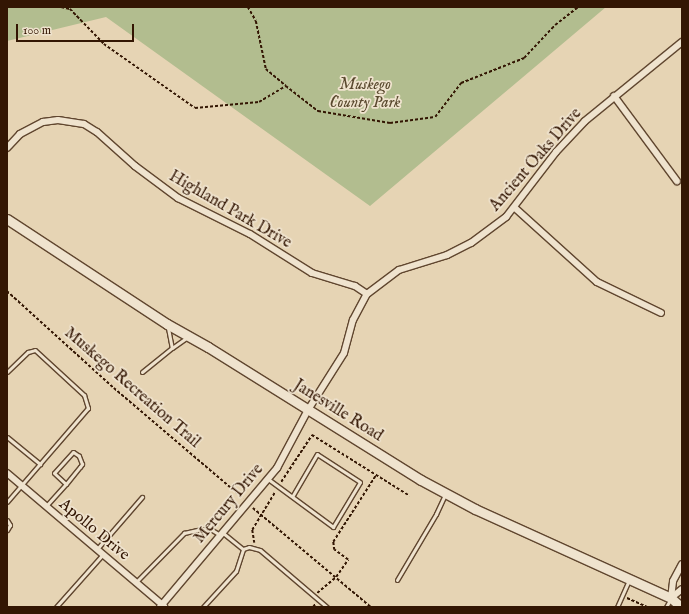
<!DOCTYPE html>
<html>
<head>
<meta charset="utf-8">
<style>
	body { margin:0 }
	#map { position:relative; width:689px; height:614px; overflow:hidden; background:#e6d4b4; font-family:"IM FELL English",serif }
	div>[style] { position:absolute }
	.green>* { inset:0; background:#b2bd8f }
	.path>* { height:1.5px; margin-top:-0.75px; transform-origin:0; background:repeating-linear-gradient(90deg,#331603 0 3px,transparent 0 5px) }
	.roads { filter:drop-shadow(1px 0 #60462f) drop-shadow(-1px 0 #60462f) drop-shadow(0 1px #60462f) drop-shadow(0 -1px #60462f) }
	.service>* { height:3px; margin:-1.5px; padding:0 1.5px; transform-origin:1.5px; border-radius:1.5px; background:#efe3ce }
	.minor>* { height:6px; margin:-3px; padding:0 3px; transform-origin:3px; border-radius:3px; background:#efe3ce }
	.secondary>* { height:9px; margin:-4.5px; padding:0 4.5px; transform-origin:4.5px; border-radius:4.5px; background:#efe3ce }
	span { translate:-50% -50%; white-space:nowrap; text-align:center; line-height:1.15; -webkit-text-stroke:3.5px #efe3ce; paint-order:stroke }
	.park-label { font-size:16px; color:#59482d; font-style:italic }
	.street-label { font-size:16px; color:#331603 }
	.frame { position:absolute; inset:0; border:8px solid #331603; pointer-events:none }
	.scale { position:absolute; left:16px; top:24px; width:118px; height:18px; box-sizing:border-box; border:2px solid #331603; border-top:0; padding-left:5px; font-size:12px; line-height:14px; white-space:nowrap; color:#331603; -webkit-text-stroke:3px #efe3ce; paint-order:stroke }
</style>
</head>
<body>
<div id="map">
	<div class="green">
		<i style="clip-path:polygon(7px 7px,606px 7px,370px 206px,106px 17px,7px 41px)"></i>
	</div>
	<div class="path">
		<i style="left:61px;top:7px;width:9px;rotate:13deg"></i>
		<i style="left:70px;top:9px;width:49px;rotate:45.8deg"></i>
		<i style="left:104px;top:44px;width:111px;rotate:35.1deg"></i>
		<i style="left:195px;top:108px;width:64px;rotate:-5.4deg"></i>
		<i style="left:259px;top:102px;width:31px;rotate:-31deg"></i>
		<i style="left:286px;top:86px;width:41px;rotate:38deg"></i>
		<i style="left:318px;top:111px;width:73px;rotate:9.5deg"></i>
		<i style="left:390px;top:123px;width:45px;rotate:-7.6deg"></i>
		<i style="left:435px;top:117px;width:43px;rotate:-52.6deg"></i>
		<i style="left:461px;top:83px;width:68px;rotate:-21.6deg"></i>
		<i style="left:524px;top:58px;width:45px;rotate:-46.8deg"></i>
		<i style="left:555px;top:25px;width:29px;rotate:-38deg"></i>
		<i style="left:248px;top:7px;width:16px;rotate:60deg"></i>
		<i style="left:256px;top:21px;width:49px;rotate:78.2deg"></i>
		<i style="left:266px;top:69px;width:26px;rotate:40deg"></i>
		<i style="left:7px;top:291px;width:144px;rotate:42.2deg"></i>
		<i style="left:114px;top:388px;width:170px;rotate:40.5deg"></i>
		<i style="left:281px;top:482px;width:56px;rotate:-56.6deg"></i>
		<i style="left:312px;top:435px;width:115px;rotate:31.9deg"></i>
		<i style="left:253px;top:508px;width:154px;rotate:40deg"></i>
		<i style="left:254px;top:543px;width:13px;rotate:-99deg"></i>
		<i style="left:252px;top:530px;width:44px;rotate:-58.8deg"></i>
		<i style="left:317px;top:593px;width:25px;rotate:-40deg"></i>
		<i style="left:336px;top:577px;width:21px;rotate:-55deg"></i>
		<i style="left:348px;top:560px;width:17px;rotate:-144deg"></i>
		<i style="left:334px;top:550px;width:8px;rotate:-97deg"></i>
		<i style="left:333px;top:542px;width:80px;rotate:-57.3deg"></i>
		<i style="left:627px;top:598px;width:22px;rotate:24deg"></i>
		<i style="left:313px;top:607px;width:5px;rotate:-53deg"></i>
	</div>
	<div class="roads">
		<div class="service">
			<i style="left:168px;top:328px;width:20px;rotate:79deg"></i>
			<i style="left:172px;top:348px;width:19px;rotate:-35deg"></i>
			<i style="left:7px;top:372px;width:29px;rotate:-44deg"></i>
			<i style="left:28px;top:352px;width:7px;rotate:-16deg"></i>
			<i style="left:35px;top:350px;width:67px;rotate:42.6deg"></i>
			<i style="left:84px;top:395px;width:14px;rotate:73deg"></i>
			<i style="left:88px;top:408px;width:124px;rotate:130.8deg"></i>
			<i style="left:142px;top:372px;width:38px;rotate:-39deg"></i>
			<i style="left:7px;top:437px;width:43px;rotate:39.3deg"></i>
			<i style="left:268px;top:479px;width:81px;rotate:36.4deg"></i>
			<i style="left:333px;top:527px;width:52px;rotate:-59deg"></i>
			<i style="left:360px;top:482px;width:51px;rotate:-146.9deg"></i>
			<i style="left:317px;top:454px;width:48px;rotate:120.3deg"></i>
			<i style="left:46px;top:506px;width:30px;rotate:-48deg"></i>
			<i style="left:66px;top:484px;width:22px;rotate:-51deg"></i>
			<i style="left:80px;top:467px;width:4px;rotate:-56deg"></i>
			<i style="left:82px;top:464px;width:9px;rotate:-111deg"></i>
			<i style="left:79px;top:456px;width:7px;rotate:-146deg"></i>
			<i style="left:73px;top:452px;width:28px;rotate:132deg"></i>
			<i style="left:54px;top:473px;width:16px;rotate:43deg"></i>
			<i style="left:7px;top:520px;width:6px;rotate:59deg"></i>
			<i style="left:10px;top:525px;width:6px;rotate:121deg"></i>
			<i style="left:223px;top:533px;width:26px;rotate:39deg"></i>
			<i style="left:243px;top:549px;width:6px;rotate:-18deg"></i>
			<i style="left:249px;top:547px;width:11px;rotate:15deg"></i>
			<i style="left:260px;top:550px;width:88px;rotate:40.4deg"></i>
			<i style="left:97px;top:549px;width:69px;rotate:-49.1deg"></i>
			<i style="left:397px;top:580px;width:77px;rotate:-59.4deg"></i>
			<i style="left:436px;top:514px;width:21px;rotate:-65deg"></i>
			<i style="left:136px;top:582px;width:69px;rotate:-45.6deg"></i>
			<i style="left:184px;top:533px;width:18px;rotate:-13deg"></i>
			<i style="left:202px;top:529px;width:10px;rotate:6deg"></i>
			<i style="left:212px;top:530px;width:9px;rotate:32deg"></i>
			<i style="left:56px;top:607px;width:71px;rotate:-48.4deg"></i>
			<i style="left:203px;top:607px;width:49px;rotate:-47.5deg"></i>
			<i style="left:236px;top:571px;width:23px;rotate:-72deg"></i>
			<i style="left:617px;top:607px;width:30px;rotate:-66deg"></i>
			<i style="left:666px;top:607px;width:8px;rotate:-60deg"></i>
		</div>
		<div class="minor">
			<i style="left:614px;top:96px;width:106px;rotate:53.5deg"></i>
			<i style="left:7px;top:148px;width:19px;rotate:-47deg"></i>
			<i style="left:20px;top:134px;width:26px;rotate:-28deg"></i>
			<i style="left:43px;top:122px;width:15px;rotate:-8deg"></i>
			<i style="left:58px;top:120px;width:26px;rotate:9deg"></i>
			<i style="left:84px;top:124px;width:15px;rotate:32deg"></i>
			<i style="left:97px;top:132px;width:51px;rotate:41.8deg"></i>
			<i style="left:135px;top:166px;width:54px;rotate:36.7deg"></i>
			<i style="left:178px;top:198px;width:80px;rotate:26.6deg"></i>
			<i style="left:250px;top:234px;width:73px;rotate:32.2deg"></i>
			<i style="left:312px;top:273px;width:45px;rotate:16.8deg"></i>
			<i style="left:355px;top:286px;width:14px;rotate:34deg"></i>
			<i style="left:515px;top:208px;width:110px;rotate:42.1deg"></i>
			<i style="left:597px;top:282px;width:71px;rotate:25.8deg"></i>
			<i style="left:7px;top:473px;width:206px;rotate:40.3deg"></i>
			<i style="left:671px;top:598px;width:17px;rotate:-83deg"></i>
			<i style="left:673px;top:581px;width:19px;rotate:-62deg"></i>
			<i style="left:671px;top:598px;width:14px;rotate:-39deg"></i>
			<i style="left:160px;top:607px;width:182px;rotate:-49.9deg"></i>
			<i style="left:277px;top:468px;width:66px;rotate:-61.9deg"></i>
			<i style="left:308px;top:410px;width:67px;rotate:-57.7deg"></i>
			<i style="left:344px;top:353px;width:34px;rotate:-75deg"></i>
			<i style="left:353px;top:320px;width:30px;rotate:-62deg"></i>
			<i style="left:367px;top:294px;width:40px;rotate:-37deg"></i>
			<i style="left:399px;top:270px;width:50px;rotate:-17.4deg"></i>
			<i style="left:447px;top:255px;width:27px;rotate:-27deg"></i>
			<i style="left:471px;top:243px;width:44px;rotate:-36.6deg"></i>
			<i style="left:506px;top:217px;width:82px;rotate:-52.4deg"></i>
			<i style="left:556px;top:152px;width:42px;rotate:-46.9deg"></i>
			<i style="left:585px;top:121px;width:125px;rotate:-39.2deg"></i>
		</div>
		<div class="secondary">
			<i style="left:7px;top:219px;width:191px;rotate:33.3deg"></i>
			<i style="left:167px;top:324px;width:47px;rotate:29.3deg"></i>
			<i style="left:208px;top:347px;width:251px;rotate:32deg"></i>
			<i style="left:421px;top:480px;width:61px;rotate:28.2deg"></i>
			<i style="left:475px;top:509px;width:215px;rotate:24.4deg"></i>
			<i style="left:671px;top:598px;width:13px;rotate:42deg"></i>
		</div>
	</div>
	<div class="park-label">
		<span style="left:365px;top:94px">Muskego<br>County Park</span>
	</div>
	<div class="street-label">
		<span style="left:536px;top:160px;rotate:-49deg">Ancient Oaks Drive</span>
		<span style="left:230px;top:210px;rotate:30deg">Highland Park Drive</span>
		<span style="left:132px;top:388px;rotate:41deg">Muskego Recreation Trail</span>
		<span style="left:338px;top:411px;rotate:32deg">Janesville Road</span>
		<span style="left:229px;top:504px;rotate:-50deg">Mercury Drive</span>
		<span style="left:94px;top:530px;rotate:40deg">Apollo Drive</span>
	</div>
	<div class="frame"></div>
	<div class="scale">100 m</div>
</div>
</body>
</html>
